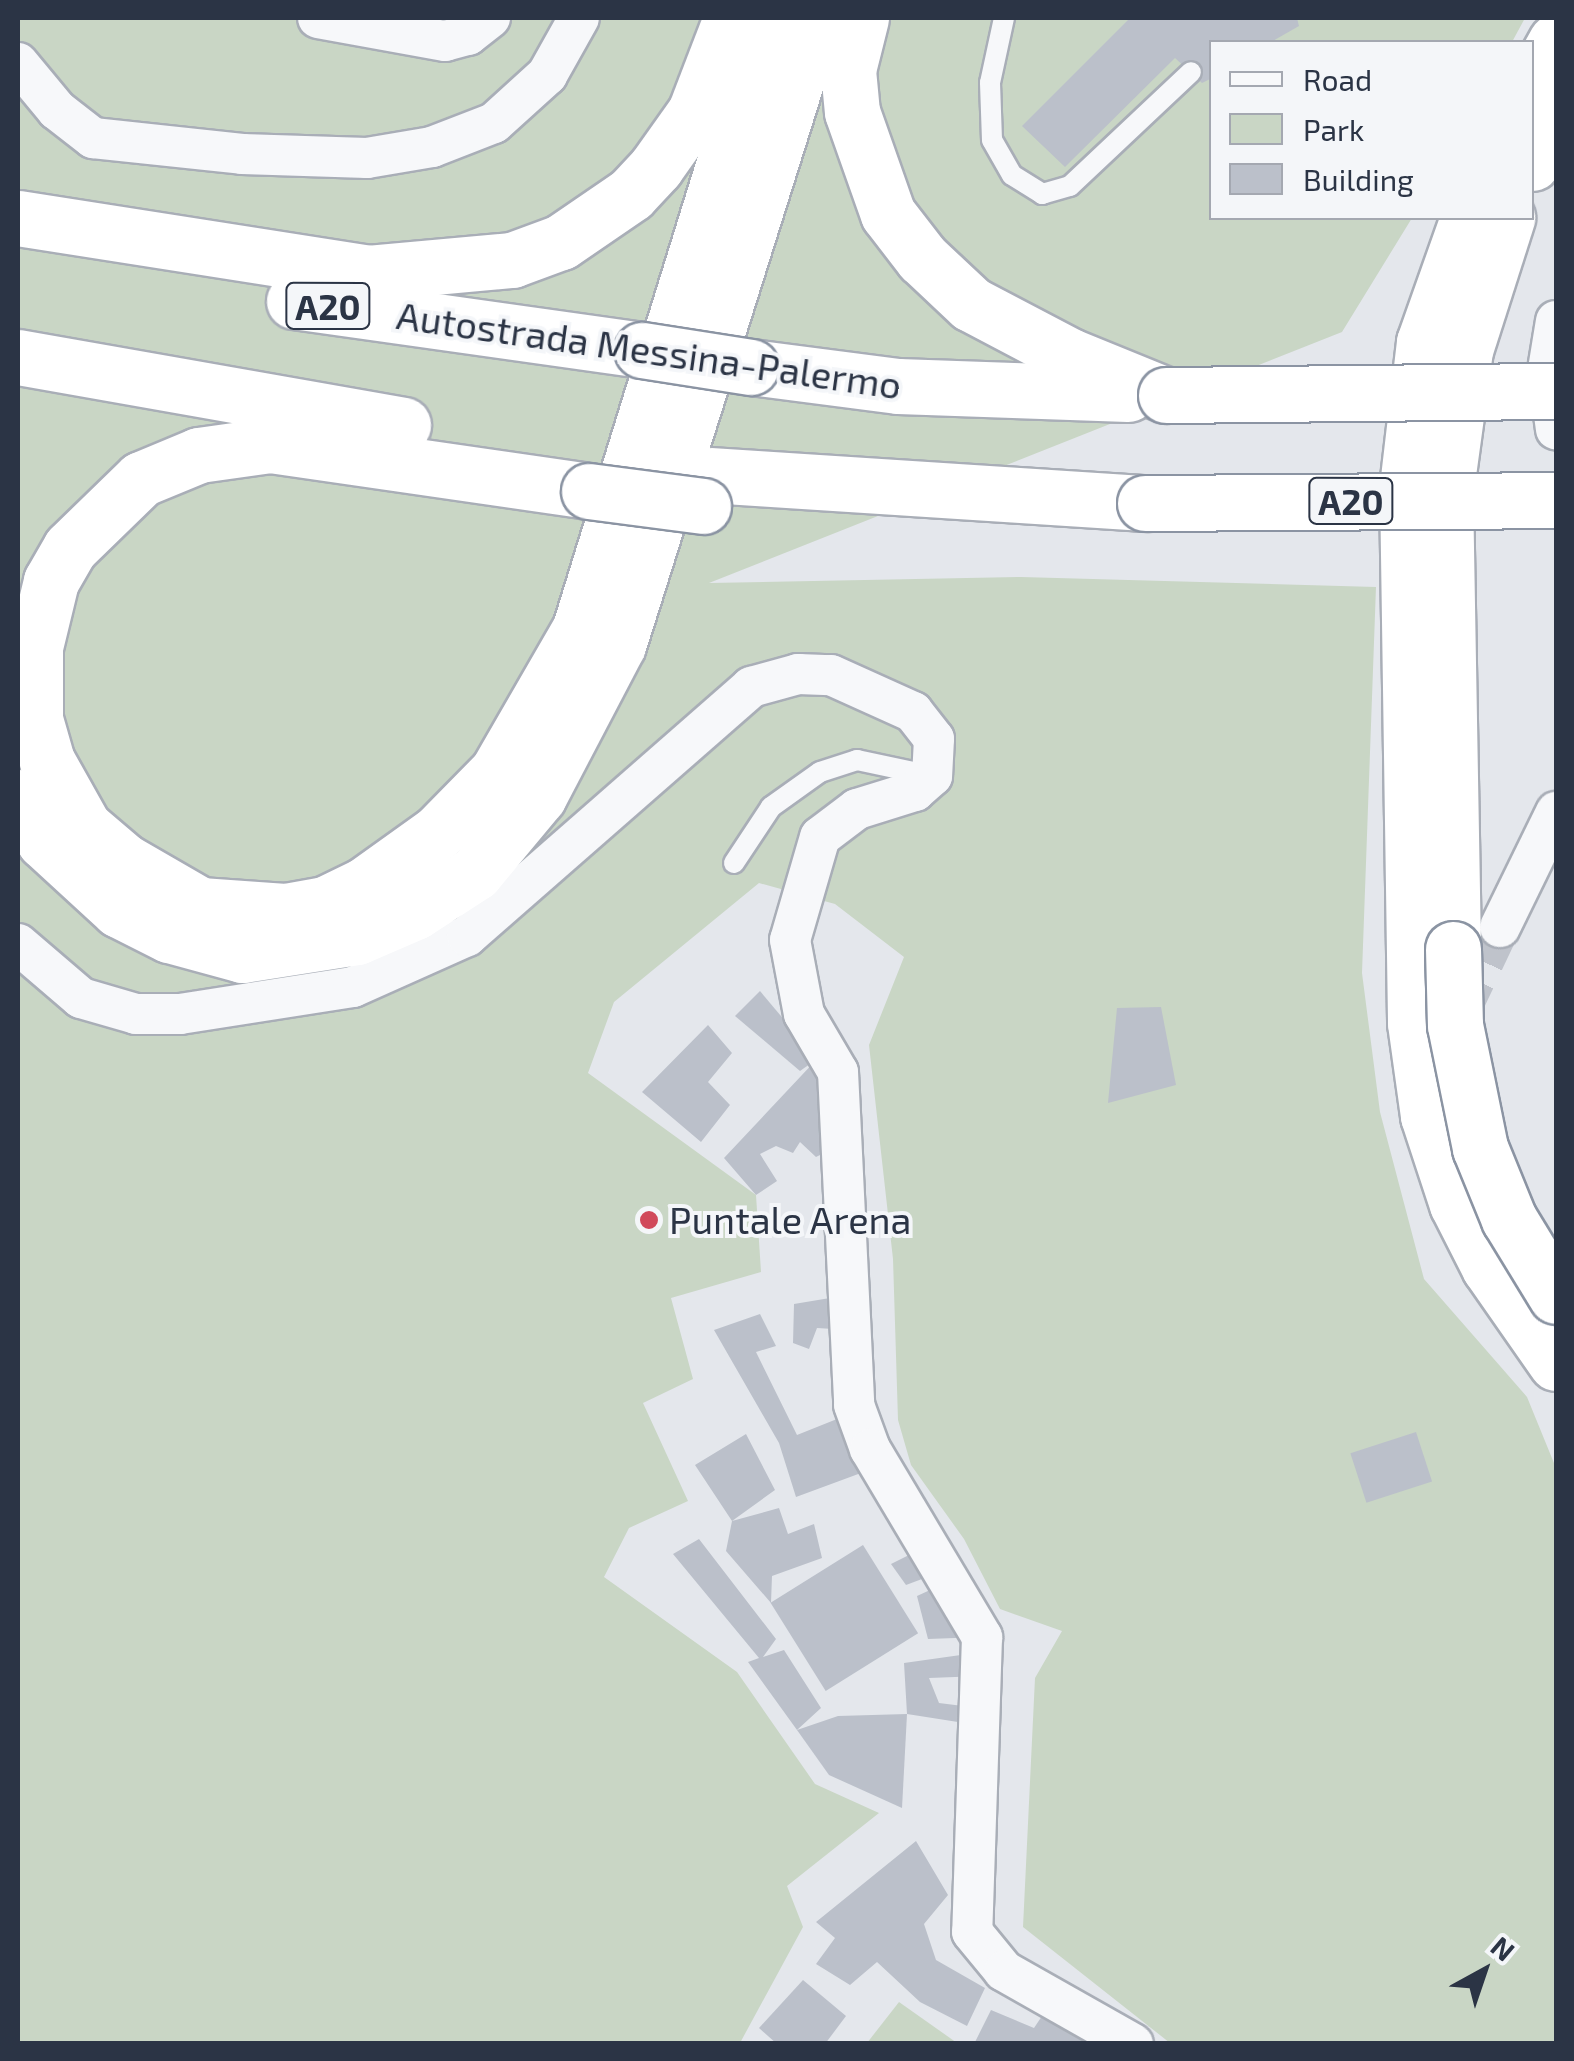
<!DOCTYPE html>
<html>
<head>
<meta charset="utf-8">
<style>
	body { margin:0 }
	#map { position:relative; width:1574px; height:2061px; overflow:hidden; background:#e4e7ec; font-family:"Exo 2",sans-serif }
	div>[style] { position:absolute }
	.green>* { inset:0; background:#c9d6c5 }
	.building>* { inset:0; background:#bbc0ca; transform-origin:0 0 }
	.street-tunnel>* { height:40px; margin-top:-20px; transform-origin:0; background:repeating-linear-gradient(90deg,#bfc3cb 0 40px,transparent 0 60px) }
	.roads { filter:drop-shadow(2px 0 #a9aeb7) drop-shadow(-2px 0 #a9aeb7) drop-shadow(0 2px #a9aeb7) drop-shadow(0 -2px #a9aeb7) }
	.lane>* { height:20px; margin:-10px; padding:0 10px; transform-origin:10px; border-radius:10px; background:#f7f8fa }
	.street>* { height:40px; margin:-20px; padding:0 20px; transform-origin:20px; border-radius:20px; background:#f7f8fa }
	.highway>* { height:55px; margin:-27.5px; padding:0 27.5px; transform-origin:27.5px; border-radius:27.5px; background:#fff }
	.bridges { filter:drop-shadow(2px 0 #8b94a3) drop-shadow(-2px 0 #8b94a3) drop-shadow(0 2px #8b94a3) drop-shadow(0 -2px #8b94a3) }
	.highway-bridge>* { height:55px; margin:-27.5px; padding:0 27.5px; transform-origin:27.5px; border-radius:27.5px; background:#fff }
	.dots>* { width:28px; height:28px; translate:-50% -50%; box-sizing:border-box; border:5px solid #f4f6f9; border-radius:50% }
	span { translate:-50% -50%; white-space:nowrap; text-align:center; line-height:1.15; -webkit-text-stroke:8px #f4f6f9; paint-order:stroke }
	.shield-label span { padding:2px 8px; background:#f4f6f9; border:2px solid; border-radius:8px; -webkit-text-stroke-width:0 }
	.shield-label { font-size:35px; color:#2b3445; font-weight:700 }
	.street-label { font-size:38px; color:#2b3445 }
	.poi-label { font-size:38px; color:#2b3445 }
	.left { translate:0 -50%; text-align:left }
	.frame { position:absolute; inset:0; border:20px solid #2b3445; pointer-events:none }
	.legend { position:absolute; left:1209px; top:40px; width:325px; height:180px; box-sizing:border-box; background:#f4f6f9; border:2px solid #a4a8b1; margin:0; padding:12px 18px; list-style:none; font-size:30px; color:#2b3445 }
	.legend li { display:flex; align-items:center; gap:20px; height:50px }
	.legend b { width:50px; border:2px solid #a4a8b1 }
	.north { position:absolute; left:1434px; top:1921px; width:100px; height:100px; -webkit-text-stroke:8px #f4f6f9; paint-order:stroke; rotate:40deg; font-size:28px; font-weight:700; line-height:40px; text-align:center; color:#2b3445 }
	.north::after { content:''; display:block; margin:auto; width:35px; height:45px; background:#2b3445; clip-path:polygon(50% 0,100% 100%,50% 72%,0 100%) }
</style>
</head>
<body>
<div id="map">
	<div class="green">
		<i style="clip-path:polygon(18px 18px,1525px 18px,1512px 42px,1212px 42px,1212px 218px,1412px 218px,1342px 332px,709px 583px,1021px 577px,1376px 587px,1362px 973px,1380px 1112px,1424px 1279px,1527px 1397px,1556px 1468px,1556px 2043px,1170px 2043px,1023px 1927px,1035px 1678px,1062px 1631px,1000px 1609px,964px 1539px,911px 1465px,898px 1420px,893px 1259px,869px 1045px,904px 957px,835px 904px,759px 883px,614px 1002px,588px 1073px,756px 1195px,761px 1272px,671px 1298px,693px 1379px,643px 1403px,688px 1501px,629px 1528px,604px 1577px,737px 1672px,815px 1784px,879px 1813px,787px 1886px,803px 1927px,740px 2043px,18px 2043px)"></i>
		<i style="clip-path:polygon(899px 2002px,950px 2038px,957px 2043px,867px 2043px)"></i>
	</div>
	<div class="building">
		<i style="clip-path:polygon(1130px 18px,1297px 18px,1299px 26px,1271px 42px,1212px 42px,1212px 78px,1202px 83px,1175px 58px,1065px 167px,1022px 126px)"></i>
		<i style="clip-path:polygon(760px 991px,817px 1059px,800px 1071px,735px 1016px)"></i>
		<i style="clip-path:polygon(1161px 1007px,1176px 1085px,1108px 1103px,1117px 1008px)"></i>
		<i style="clip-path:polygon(708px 1025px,732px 1053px,708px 1082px,730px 1105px,701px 1142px,642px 1092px)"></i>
		<i style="clip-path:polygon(817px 1059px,832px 1149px,816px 1157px,800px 1142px,793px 1153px,776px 1146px,760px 1154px,777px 1181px,756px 1195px,724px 1158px)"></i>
		<i style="clip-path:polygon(848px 1295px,849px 1330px,817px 1328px,809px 1349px,793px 1343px,794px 1304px)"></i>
		<i style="clip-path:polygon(760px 1314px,776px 1346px,756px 1352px,797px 1435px,837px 1419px,861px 1473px,796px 1497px,779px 1443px,714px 1330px)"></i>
		<i style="left:1416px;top:1432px;width:52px;height:69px;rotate:72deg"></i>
		<i style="clip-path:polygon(746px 1434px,775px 1490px,732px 1521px,779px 1508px,788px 1534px,814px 1524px,822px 1558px,772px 1576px,771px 1603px,726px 1551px,732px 1521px,695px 1465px)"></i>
		<i style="clip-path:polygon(699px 1539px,776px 1639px,763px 1657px,784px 1650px,821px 1708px,797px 1730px,748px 1662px,759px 1658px,673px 1554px)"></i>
		<i style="left:863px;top:1545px;width:104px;height:109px;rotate:58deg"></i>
		<i style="clip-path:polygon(917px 1551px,930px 1576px,906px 1585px,891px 1564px)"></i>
		<i style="clip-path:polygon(952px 1580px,982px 1637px,928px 1639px,917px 1596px)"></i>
		<i style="clip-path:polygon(982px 1652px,981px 1676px,929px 1678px,939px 1703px,979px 1708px,977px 1725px,907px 1714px,904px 1663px)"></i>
		<i style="clip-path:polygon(907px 1714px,902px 1808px,829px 1775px,797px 1730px,838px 1716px)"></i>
		<i style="clip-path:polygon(916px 1841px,948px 1895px,924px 1924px,936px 1960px,985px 1988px,967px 2026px,920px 2002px,877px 1962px,850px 1985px,816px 1964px,835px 1938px,816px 1922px)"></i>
		<i style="clip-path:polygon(803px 1980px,846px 2016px,825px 2044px,777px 2044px,759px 2028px)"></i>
		<i style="clip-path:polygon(1054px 1998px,1122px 2044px,974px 2044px,991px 2010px,1034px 2028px)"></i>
	</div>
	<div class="street-tunnel">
		<i style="left:1458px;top:1016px;width:98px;rotate:-64.7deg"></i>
	</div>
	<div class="roads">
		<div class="lane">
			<i style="left:1004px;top:18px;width:66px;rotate:102.2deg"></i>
			<i style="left:990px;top:83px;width:57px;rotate:88deg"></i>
			<i style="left:992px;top:140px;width:40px;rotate:60.3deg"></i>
			<i style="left:1012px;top:175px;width:36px;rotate:32deg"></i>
			<i style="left:1042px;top:194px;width:29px;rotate:-16deg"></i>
			<i style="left:1070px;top:186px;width:166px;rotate:-43.3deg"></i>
			<i style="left:734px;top:863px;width:67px;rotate:-56.5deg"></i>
			<i style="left:771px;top:807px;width:60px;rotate:-35.5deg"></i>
			<i style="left:820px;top:772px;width:39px;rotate:-18deg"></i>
			<i style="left:857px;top:760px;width:77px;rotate:12deg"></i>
		</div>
		<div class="street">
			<i style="left:318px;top:18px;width:129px;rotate:10.3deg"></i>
			<i style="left:445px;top:41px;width:24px;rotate:-15deg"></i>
			<i style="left:468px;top:35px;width:28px;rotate:-38deg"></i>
			<i style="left:18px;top:63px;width:61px;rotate:50.3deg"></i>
			<i style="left:57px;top:110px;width:46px;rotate:37.9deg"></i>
			<i style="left:93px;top:138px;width:150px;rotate:6.1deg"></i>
			<i style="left:242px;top:154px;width:125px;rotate:1.8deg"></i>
			<i style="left:367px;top:158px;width:66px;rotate:-9.6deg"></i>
			<i style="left:432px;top:147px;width:66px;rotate:-21.2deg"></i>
			<i style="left:494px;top:123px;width:72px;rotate:-42.2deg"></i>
			<i style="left:547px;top:75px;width:65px;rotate:-60.7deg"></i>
			<i style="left:1556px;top:321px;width:50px;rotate:99.3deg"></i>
			<i style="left:1548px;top:370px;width:60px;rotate:82.3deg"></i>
			<i style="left:1500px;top:927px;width:128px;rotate:-64deg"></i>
			<i style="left:18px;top:944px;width:83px;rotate:40.6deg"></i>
			<i style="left:81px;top:998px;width:57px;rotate:16.2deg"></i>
			<i style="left:136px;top:1014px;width:44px"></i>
			<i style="left:180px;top:1014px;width:175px;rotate:-8.9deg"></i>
			<i style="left:353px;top:987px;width:125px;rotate:-24.1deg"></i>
			<i style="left:467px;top:936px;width:378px;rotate:-41.2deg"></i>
			<i style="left:751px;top:687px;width:49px;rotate:-15.5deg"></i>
			<i style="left:798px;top:674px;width:33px;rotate:2deg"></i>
			<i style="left:831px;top:675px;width:90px;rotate:24.3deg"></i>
			<i style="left:913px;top:712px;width:34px;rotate:52deg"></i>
			<i style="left:934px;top:739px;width:37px;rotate:93deg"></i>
			<i style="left:932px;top:776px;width:23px;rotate:139deg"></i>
			<i style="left:915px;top:791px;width:61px;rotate:162.8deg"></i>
			<i style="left:857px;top:809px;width:46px;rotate:142.9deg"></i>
			<i style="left:820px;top:837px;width:107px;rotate:106.2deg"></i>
			<i style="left:790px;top:940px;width:75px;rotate:79.3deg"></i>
			<i style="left:804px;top:1014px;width:67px;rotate:59.6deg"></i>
			<i style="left:838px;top:1072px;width:333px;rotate:87.2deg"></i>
			<i style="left:854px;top:1405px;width:47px;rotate:70deg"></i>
			<i style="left:870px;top:1449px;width:219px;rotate:59.2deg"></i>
			<i style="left:982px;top:1637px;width:295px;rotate:91.9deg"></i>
			<i style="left:972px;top:1932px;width:50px;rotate:50.6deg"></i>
			<i style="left:1004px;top:1971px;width:148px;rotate:29.5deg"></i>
		</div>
		<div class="highway">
			<i style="left:861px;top:18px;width:54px;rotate:104deg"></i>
			<i style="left:848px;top:70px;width:42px;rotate:84.6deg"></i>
			<i style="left:852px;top:112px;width:108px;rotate:70.6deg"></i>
			<i style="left:888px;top:214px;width:56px;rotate:52.3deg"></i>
			<i style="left:922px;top:258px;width:67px;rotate:43.2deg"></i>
			<i style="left:971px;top:304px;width:112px;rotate:27.7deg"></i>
			<i style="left:1070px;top:356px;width:104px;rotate:22.1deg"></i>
			<i style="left:1532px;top:84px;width:49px;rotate:-60.8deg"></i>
			<i style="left:1532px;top:163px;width:55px;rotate:-63.9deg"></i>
			<i style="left:18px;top:218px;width:354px;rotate:8.9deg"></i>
			<i style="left:368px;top:273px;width:145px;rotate:-5.2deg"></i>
			<i style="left:512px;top:260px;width:52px;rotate:-20.2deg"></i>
			<i style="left:561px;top:242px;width:85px;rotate:-34.4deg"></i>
			<i style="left:631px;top:194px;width:37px;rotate:-47deg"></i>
			<i style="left:656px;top:167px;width:67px;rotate:-54.7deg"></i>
			<i style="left:695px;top:112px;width:101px;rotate:-69deg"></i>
			<i style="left:1468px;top:218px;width:132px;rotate:109.5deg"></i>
			<i style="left:1424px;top:342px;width:146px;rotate:96.7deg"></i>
			<i style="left:1407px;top:487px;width:536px;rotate:89.14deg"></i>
			<i style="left:1415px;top:1023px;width:94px;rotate:82deg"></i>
			<i style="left:1428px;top:1116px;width:93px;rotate:71.8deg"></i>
			<i style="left:1457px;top:1204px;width:71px;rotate:63.1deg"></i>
			<i style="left:1489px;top:1267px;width:117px;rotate:55.1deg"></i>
			<i style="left:294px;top:301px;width:351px;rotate:8deg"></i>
			<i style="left:18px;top:357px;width:391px;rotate:10deg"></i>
			<i style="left:751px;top:367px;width:148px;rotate:7.4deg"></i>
			<i style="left:898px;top:386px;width:230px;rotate:2deg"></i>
			<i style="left:710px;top:475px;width:436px;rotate:3.7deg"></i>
			<i style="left:589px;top:491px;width:322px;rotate:-171.8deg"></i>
			<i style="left:270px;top:445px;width:72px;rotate:172deg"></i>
			<i style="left:199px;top:455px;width:63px;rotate:157.5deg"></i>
			<i style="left:141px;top:479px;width:99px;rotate:135.8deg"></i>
			<i style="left:70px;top:548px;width:38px;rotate:120deg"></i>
			<i style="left:51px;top:581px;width:68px;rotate:103.6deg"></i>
			<i style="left:35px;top:647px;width:72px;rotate:90deg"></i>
			<i style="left:35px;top:719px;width:44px;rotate:74.1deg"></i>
			<i style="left:47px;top:761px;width:76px;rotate:60.7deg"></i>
			<i style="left:84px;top:827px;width:52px;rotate:40.4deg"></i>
			<i style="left:124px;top:861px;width:88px;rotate:30.1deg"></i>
			<i style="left:200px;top:905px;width:85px;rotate:4deg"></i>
			<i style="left:285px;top:911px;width:41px;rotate:-9.9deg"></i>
			<i style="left:325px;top:904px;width:43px;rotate:-26deg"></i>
			<i style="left:364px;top:885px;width:91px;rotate:-35.6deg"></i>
			<i style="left:438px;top:832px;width:84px;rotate:-45.5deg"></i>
			<i style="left:497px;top:772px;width:166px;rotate:-60deg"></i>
			<i style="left:580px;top:628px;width:639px;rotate:-72.79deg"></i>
			<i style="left:18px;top:797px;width:51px;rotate:59.4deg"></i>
			<i style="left:44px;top:841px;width:102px;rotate:42.6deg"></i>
			<i style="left:119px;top:910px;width:56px;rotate:26.6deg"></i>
			<i style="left:169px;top:935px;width:76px;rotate:15.3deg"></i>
			<i style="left:242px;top:955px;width:116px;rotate:-8.9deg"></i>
			<i style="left:357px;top:937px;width:63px;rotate:-23.3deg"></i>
			<i style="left:415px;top:912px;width:72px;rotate:-33deg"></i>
			<i style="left:475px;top:873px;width:100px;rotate:-50.3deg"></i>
			<i style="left:539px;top:796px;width:170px;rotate:-62.4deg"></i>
			<i style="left:618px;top:645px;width:658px;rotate:-72.47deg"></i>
			<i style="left:1453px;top:949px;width:453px;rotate:-91deg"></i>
			<i style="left:1445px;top:496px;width:147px;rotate:-82.2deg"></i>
			<i style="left:1465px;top:350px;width:139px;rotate:-72.3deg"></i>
		</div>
	</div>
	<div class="bridges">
		<div class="highway-bridge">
			<i style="left:642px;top:350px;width:110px;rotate:8.9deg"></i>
			<i style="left:1166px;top:395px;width:390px;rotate:-0.6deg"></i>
			<i style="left:589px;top:491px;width:115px;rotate:7.5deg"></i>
			<i style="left:1145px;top:503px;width:411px;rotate:-0.4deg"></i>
			<i style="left:1453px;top:949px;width:76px;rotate:88.5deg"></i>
			<i style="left:1455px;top:1025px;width:126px;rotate:78.5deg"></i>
			<i style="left:1480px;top:1148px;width:77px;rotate:67.8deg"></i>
			<i style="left:1509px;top:1219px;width:90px;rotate:58.6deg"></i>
		</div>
	</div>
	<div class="dots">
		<i style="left:649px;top:1220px;background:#d1495b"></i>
	</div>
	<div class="shield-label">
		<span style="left:328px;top:306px">A20</span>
		<span style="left:1351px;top:501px">A20</span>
	</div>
	<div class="street-label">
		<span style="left:649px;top:350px;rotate:8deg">Autostrada Messina-Palermo</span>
	</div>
	<div class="poi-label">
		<span class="left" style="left:669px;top:1220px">Puntale Arena</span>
	</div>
	<div class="frame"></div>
	<ul class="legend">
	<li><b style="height:12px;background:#f7f8fa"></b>Road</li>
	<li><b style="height:28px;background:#c9d6c5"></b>Park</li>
	<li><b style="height:28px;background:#bbc0ca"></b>Building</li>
	</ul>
	<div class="north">N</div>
</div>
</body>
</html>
